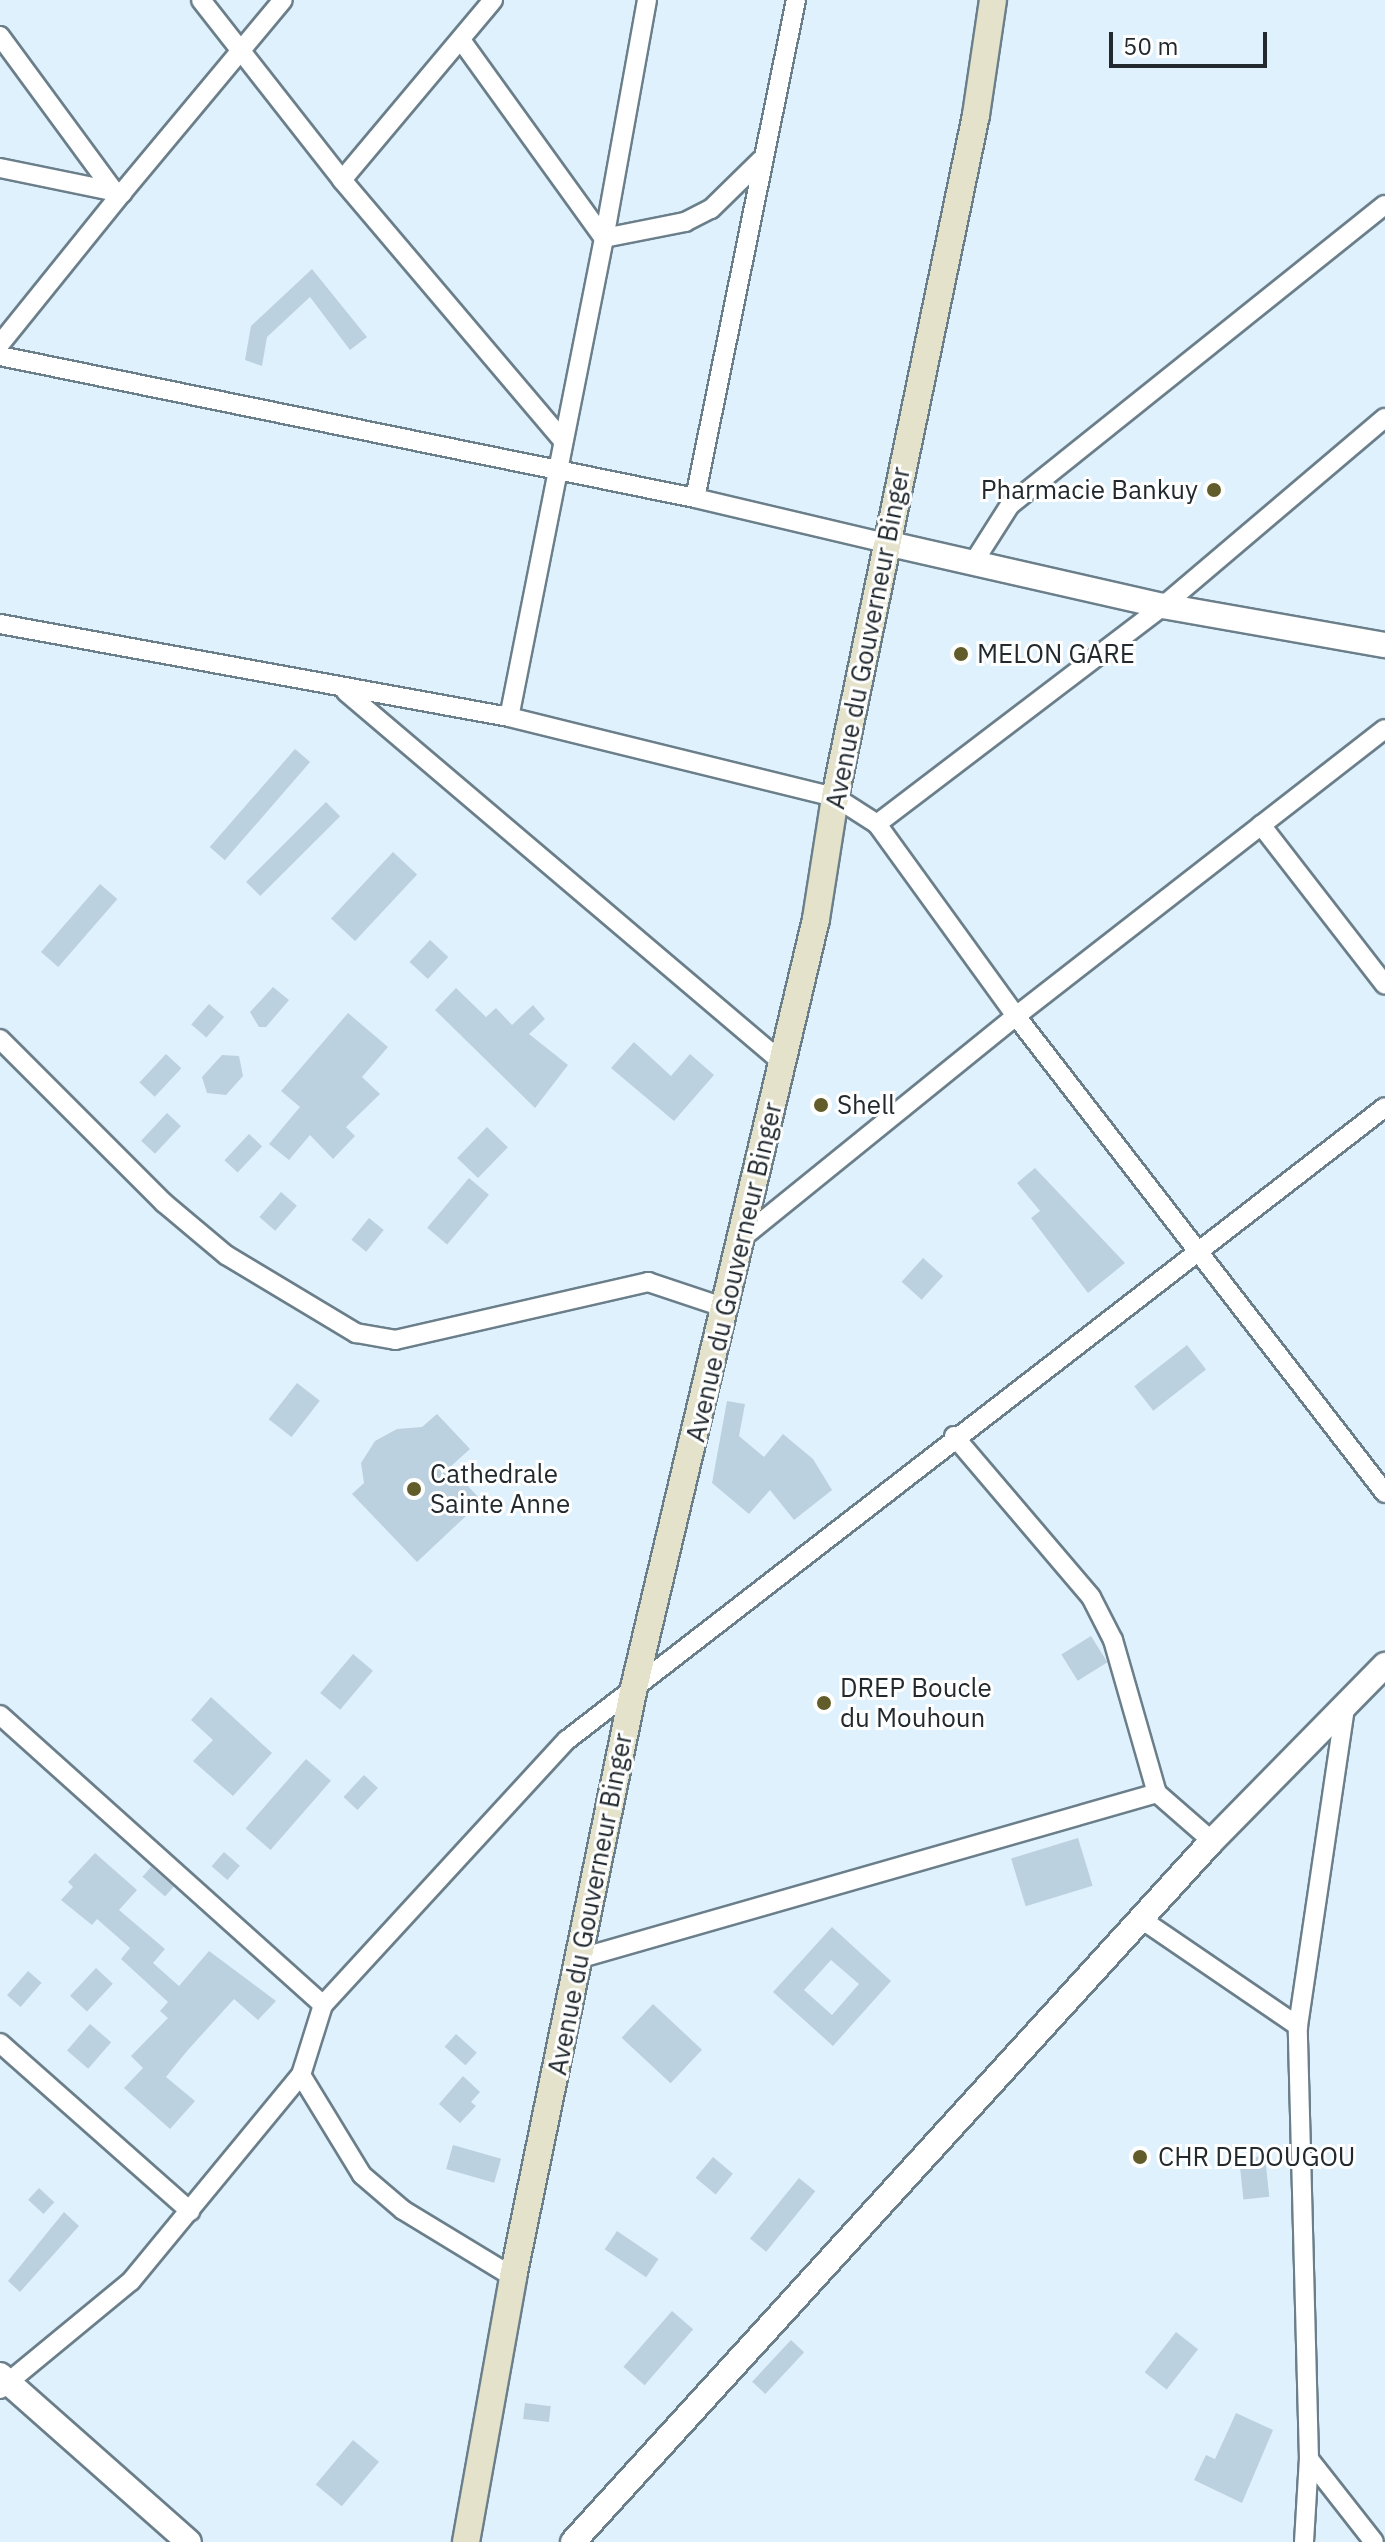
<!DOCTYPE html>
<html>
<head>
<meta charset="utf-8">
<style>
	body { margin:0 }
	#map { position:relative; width:1385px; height:2542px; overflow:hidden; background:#dff1fc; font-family:"IBM Plex Sans",sans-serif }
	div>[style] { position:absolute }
	.building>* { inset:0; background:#bcd1df; transform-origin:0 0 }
	.roads { filter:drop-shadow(2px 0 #6b7f8b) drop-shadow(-2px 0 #6b7f8b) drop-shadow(0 2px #6b7f8b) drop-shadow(0 -2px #6b7f8b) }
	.minor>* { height:18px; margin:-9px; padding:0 9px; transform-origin:9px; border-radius:9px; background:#fff }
	.tertiary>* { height:24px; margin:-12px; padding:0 12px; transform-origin:12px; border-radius:12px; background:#fff }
	.secondary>* { height:26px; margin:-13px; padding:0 13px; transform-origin:13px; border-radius:13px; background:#e4e2ca }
	.dots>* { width:22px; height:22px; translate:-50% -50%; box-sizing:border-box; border:4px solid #fff; border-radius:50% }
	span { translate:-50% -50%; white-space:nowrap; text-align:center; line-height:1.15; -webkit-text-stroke:6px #fff; paint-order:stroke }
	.poi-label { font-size:26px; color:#222a2f }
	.right { translate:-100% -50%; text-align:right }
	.left { translate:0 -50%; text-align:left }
	.street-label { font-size:26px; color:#222a2f }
	.scale { position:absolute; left:1109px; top:32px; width:158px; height:36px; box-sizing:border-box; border:4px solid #222a2f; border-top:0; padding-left:10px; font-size:24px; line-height:28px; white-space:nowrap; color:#222a2f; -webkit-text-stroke:6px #fff; paint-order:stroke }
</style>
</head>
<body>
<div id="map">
	<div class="building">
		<i style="clip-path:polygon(312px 269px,367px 337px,350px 350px,310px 297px,267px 337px,262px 366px,245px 360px,251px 326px)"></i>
		<i style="left:295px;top:749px;width:20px;height:130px;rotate:41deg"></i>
		<i style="left:326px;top:802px;width:20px;height:113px;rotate:45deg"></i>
		<i style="left:393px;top:852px;width:33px;height:91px;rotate:43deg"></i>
		<i style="left:100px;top:884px;width:23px;height:90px;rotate:41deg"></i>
		<i style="left:430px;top:940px;width:25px;height:30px;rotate:43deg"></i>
		<i style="clip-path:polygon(273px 987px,289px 1000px,266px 1027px,259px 1027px,250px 1012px)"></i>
		<i style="clip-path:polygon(456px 988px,486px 1017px,496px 1008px,512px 1025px,533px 1005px,545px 1019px,529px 1034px,568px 1065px,535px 1108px,435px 1010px)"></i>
		<i style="left:209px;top:1004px;width:20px;height:27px;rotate:41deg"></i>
		<i style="clip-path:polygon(348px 1013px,388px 1047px,362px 1077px,380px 1094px,346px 1127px,355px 1136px,333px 1159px,310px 1135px,289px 1160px,269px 1144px,300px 1107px,281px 1091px)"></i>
		<i style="clip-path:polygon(634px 1042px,671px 1076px,690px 1054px,714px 1075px,674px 1121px,611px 1068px)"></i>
		<i style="left:166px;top:1054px;width:21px;height:39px;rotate:43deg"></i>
		<i style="clip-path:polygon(222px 1055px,239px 1056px,243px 1076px,226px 1095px,207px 1093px,202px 1077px)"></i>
		<i style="left:167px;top:1113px;width:19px;height:38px;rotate:43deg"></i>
		<i style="left:487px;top:1127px;width:29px;height:43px;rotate:44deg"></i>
		<i style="left:249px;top:1134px;width:18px;height:36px;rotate:43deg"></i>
		<i style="clip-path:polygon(1035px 1168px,1125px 1263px,1088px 1293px,1031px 1218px,1040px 1211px,1017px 1183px)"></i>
		<i style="left:469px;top:1178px;width:26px;height:65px;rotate:40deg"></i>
		<i style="left:281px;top:1192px;width:21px;height:33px;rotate:41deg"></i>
		<i style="left:369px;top:1218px;width:19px;height:28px;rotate:39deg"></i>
		<i style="left:923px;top:1258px;width:27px;height:32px;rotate:42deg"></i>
		<i style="left:1187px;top:1345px;width:31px;height:67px;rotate:52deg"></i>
		<i style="left:297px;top:1383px;width:29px;height:46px;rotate:38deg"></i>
		<i style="clip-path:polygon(727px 1401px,745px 1404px,739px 1436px,764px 1457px,783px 1434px,813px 1459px,832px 1490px,794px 1520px,770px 1490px,749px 1514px,712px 1483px)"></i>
		<i style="clip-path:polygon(437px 1414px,470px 1449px,450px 1467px,482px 1501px,417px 1562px,352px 1494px,364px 1483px,361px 1463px,375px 1441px,397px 1429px,422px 1427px)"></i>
		<i style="left:1091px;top:1636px;width:31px;height:35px;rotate:58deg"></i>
		<i style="left:353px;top:1654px;width:26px;height:51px;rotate:40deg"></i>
		<i style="clip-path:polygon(211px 1697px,272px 1753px,233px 1796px,193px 1761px,213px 1740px,191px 1720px)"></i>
		<i style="left:306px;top:1759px;width:33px;height:92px;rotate:41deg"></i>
		<i style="left:364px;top:1775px;width:19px;height:30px;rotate:43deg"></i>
		<i style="left:1078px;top:1838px;width:50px;height:70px;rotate:73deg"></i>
		<i style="left:224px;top:1852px;width:21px;height:19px;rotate:41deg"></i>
		<i style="clip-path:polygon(95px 1853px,137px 1890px,119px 1910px,165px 1949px,153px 1963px,179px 1986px,209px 1951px,276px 2001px,258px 2020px,234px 1999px,187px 2051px,166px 2077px,195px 2101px,170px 2129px,124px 2088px,143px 2068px,131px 2056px,168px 2018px,160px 2011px,168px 2002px,121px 1959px,130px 1948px,97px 1919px,92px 1925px,61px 1900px,73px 1887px,68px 1882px)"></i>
		<i style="left:151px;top:1867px;width:30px;height:13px;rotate:41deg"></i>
		<i style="clip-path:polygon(evenodd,832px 1927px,891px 1981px,833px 2046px,773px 1992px,832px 1927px,831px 1960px,859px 1984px,832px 2015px,804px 1990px,831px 1960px)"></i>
		<i style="left:96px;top:1968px;width:23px;height:38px;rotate:43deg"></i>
		<i style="left:28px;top:1971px;width:18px;height:32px;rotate:41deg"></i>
		<i style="left:653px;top:2004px;width:67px;height:46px;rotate:43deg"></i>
		<i style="left:90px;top:2024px;width:28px;height:35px;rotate:41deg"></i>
		<i style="left:456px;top:2034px;width:28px;height:17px;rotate:42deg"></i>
		<i style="clip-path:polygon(463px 2076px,480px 2092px,471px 2102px,476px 2106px,460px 2123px,439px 2104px)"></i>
		<i style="left:453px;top:2145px;width:50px;height:25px;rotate:16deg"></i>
		<i style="left:1265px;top:2156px;width:41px;height:26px;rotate:84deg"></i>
		<i style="left:713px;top:2157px;width:26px;height:27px;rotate:40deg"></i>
		<i style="left:799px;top:2178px;width:21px;height:78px;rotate:39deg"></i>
		<i style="left:39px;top:2188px;width:21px;height:16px;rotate:43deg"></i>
		<i style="clip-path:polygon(64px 2212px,79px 2226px,20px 2292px,8px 2281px)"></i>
		<i style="left:617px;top:2231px;width:50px;height:22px;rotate:34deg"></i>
		<i style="left:672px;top:2311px;width:28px;height:74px;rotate:41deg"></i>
		<i style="left:1176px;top:2332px;width:28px;height:51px;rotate:38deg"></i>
		<i style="left:791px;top:2340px;width:18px;height:57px;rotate:43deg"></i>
		<i style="left:525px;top:2403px;width:26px;height:16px;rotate:7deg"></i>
		<i style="clip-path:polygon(1236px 2413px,1273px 2430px,1242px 2503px,1194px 2480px,1206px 2455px,1215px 2459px)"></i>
		<i style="left:353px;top:2440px;width:34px;height:58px;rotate:40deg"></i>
	</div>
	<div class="roads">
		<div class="minor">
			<i style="left:201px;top:0;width:229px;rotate:51.9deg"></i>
			<i style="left:342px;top:180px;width:340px;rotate:49.7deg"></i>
			<i style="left:647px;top:0;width:242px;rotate:100.2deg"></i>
			<i style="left:604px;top:238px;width:83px;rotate:-11.2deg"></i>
			<i style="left:685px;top:222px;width:29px;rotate:-27deg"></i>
			<i style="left:711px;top:209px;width:70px;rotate:-44.4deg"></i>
			<i style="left:0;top:36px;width:191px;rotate:53.7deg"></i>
			<i style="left:461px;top:40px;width:244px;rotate:54.2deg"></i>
			<i style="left:604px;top:238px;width:488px;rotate:101.2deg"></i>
			<i style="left:0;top:168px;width:125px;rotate:11.6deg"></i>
			<i style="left:122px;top:193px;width:251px;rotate:-50.2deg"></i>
			<i style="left:342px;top:180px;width:235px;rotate:-50deg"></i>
			<i style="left:0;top:344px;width:194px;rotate:-51.1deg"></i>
			<i style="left:0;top:356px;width:709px;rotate:11.55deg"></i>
			<i style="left:695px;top:498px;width:196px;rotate:13.3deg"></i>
			<i style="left:695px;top:498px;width:508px;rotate:-78.54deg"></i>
			<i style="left:975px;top:560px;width:65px;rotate:-57.5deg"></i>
			<i style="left:1010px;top:505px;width:480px;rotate:-38.7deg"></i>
			<i style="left:0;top:624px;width:517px;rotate:10.35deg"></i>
			<i style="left:509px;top:717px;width:336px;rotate:13.8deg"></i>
			<i style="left:835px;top:797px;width:50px;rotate:32.7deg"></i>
			<i style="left:877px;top:824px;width:237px;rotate:54.1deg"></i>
			<i style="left:1016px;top:1016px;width:603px;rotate:52.28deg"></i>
			<i style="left:346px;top:692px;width:575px;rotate:40.34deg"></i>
			<i style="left:877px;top:824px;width:360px;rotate:-37.3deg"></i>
			<i style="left:1163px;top:606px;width:291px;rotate:-40.3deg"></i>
			<i style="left:1261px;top:825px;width:202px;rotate:52.2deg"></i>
			<i style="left:0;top:1039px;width:232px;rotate:45deg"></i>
			<i style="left:164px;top:1203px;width:81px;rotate:40deg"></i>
			<i style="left:226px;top:1255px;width:152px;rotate:31deg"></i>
			<i style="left:356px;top:1333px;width:40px;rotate:10deg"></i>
			<i style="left:395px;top:1340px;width:260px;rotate:-12.9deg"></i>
			<i style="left:648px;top:1282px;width:82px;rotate:18.4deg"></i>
			<i style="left:743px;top:1237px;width:351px;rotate:-39deg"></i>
			<i style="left:1016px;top:1016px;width:467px;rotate:-37.9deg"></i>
			<i style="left:954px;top:1436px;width:211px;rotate:49.6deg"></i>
			<i style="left:1091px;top:1597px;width:48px;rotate:62.9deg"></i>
			<i style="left:1113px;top:1640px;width:159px;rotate:74deg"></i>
			<i style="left:0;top:1715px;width:434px;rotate:41.9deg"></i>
			<i style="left:1141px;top:1919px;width:190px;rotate:34.3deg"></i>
			<i style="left:581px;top:1958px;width:599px;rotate:-15.98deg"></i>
			<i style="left:1157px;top:1793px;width:73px;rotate:41.1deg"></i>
			<i style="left:0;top:2043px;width:254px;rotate:41.5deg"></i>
			<i style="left:301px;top:2075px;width:117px;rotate:58.6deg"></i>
			<i style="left:362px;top:2175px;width:54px;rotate:40.5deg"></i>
			<i style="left:403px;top:2210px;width:129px;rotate:31.3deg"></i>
			<i style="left:0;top:2389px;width:170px;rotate:-39.5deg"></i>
			<i style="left:131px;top:2281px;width:267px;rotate:-50.5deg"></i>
			<i style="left:301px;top:2075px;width:73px;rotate:-72.6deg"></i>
			<i style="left:323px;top:2005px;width:360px;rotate:-47.4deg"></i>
			<i style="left:567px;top:1740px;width:1034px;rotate:-37.73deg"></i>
			<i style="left:1309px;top:2459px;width:105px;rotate:51.9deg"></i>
			<i style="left:1304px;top:2542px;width:83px;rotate:-86.6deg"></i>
			<i style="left:1309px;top:2459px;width:433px;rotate:-91.5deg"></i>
			<i style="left:1298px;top:2026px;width:328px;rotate:-81.6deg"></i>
		</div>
		<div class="tertiary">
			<i style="left:886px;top:543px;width:284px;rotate:12.8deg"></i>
			<i style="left:1163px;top:606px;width:225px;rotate:10deg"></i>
			<i style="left:0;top:2375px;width:252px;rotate:41.5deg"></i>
			<i style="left:573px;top:2542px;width:949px;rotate:-47.65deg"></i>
			<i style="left:1212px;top:1841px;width:247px;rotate:-45.5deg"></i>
		</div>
		<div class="secondary">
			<i style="left:466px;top:2542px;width:269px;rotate:-79.9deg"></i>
			<i style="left:513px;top:2277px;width:597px;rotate:-78.41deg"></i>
			<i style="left:633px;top:1692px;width:794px;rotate:-76.68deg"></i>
			<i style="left:816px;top:919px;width:123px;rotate:-81.1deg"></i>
			<i style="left:835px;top:797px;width:696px;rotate:-78.32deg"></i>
			<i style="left:976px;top:115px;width:116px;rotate:-81.6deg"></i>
		</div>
	</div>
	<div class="dots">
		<i style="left:1214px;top:490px;background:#615c29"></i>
		<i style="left:961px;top:654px;background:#615c29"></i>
		<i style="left:821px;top:1105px;background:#615c29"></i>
		<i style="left:414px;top:1489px;background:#615c29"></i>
		<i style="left:824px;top:1703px;background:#615c29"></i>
		<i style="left:1140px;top:2157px;background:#615c29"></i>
	</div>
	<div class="poi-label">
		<span class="right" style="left:1198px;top:490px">Pharmacie Bankuy</span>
		<span class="left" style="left:977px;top:654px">MELON GARE</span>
		<span class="left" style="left:837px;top:1105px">Shell</span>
		<span class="left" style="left:430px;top:1489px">Cathedrale<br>Sainte Anne</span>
		<span class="left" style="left:840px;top:1703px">DREP Boucle<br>du Mouhoun</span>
		<span class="left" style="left:1158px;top:2157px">CHR DEDOUGOU</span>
	</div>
	<div class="street-label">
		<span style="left:868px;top:638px;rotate:-79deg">Avenue du Gouverneur Binger</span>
		<span style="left:734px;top:1272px;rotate:-77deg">Avenue du Gouverneur Binger</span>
		<span style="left:590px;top:1904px;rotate:-79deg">Avenue du Gouverneur Binger</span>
	</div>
	<div class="scale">50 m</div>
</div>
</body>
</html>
